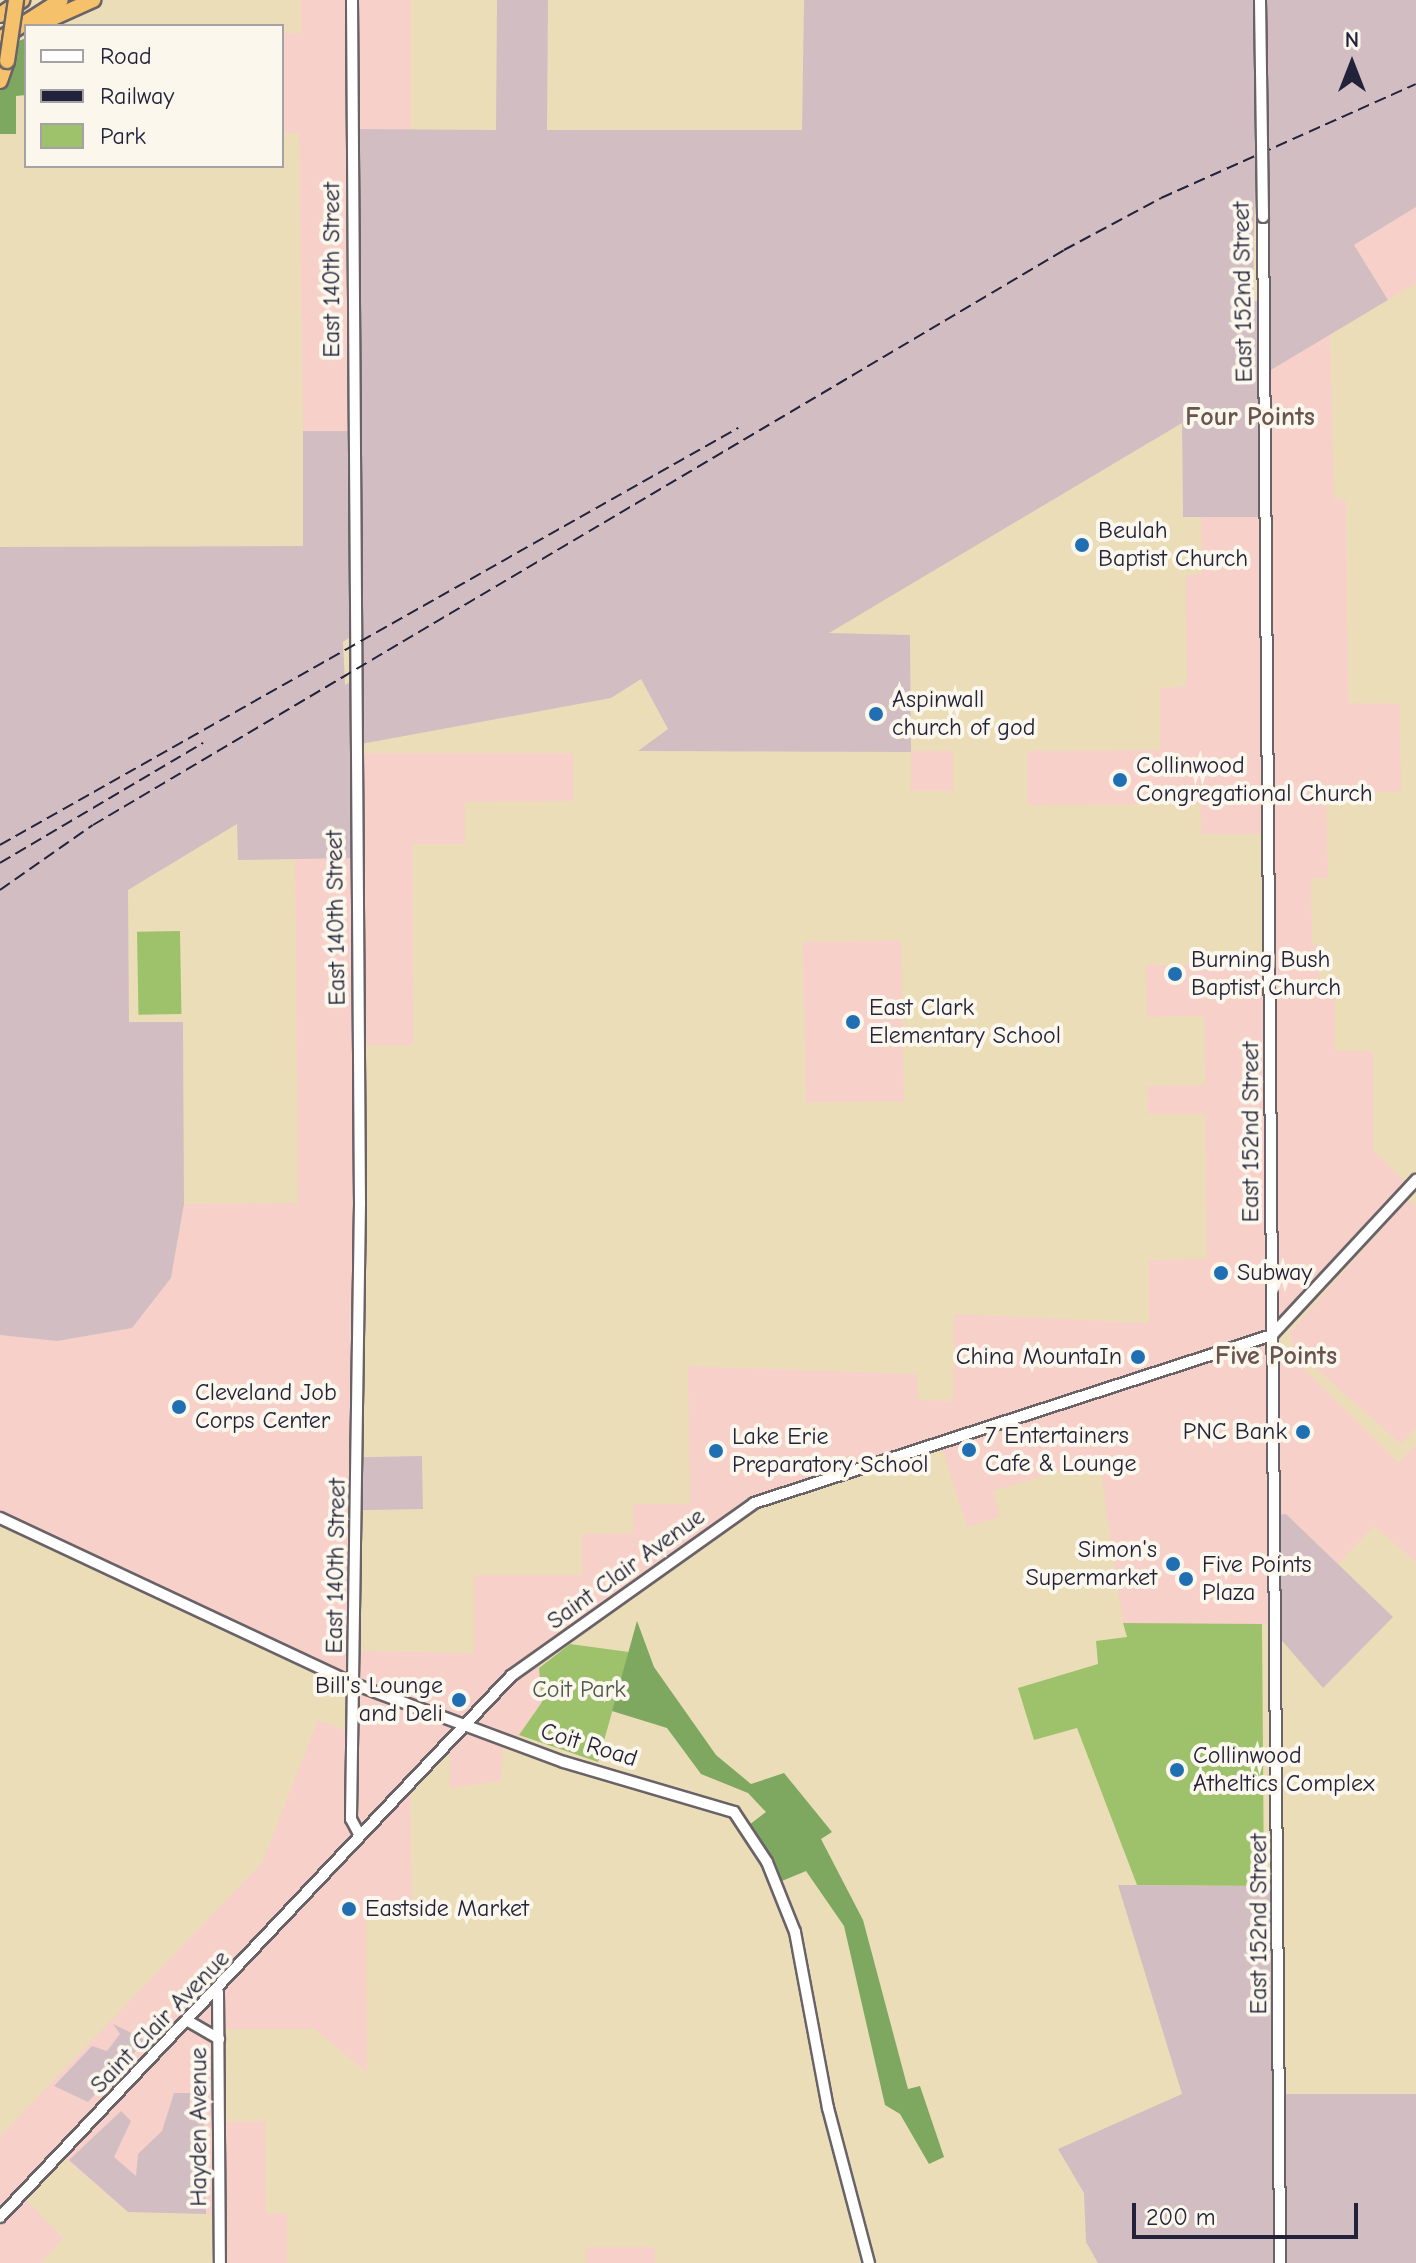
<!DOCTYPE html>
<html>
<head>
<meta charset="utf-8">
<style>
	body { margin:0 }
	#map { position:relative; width:1416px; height:2263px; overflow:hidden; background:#ecddb9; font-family:"Comic Neue",sans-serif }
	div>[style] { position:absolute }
	.built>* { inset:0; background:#f7d0ca; transform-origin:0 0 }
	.industrial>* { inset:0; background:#d2bec2; transform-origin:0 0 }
	.green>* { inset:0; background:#9ec26c; transform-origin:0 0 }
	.forest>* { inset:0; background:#7ea860 }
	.roads { filter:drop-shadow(2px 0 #696367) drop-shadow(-2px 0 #696367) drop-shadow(0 2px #696367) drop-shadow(0 -2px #696367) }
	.minor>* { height:10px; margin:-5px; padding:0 5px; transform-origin:5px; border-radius:5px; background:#fff }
	.highway>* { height:14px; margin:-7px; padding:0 7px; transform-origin:7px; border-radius:7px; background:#f5c16b }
	.rail>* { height:2px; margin-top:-1px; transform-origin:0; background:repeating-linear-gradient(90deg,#22223b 0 12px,transparent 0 18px) }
	.bridges { filter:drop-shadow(2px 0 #696367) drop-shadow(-2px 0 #696367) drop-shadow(0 2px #696367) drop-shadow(0 -2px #696367) }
	.minor-bridge>* { height:10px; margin:-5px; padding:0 5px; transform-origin:5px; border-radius:5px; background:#fff }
	.highway-bridge>* { height:14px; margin:-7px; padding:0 7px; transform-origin:7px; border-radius:7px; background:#f5c16b }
	.dots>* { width:22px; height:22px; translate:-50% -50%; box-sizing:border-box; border:4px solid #fbf7ec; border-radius:50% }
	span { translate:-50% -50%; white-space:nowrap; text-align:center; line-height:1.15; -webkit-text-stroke:8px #fbf7ec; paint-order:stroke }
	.street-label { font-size:24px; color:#22223b }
	.poi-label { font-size:24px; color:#22223b }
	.left { translate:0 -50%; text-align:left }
	.right { translate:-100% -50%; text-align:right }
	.park-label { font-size:24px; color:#4d5a4c }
	.neighbourhood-label { font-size:26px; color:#685450; font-weight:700 }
	.legend { position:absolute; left:24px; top:24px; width:260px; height:144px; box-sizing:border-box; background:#fbf7ec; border:2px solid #a4a2a5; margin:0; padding:10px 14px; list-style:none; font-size:24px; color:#22223b }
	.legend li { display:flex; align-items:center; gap:16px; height:40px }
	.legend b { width:40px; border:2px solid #a4a2a5 }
	.north { position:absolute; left:1312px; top:24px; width:80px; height:80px; -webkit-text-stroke:6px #fbf7ec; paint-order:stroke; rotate:0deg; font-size:22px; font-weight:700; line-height:32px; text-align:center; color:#22223b }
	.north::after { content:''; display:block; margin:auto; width:28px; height:36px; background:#22223b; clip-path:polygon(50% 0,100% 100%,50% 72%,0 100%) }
	.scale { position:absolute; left:1132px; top:2203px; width:226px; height:36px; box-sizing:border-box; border:4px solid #22223b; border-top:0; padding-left:10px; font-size:24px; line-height:28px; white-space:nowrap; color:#22223b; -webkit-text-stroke:6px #fbf7ec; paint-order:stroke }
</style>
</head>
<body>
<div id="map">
	<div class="built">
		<i style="clip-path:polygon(301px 0,411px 0,411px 130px,353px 431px,303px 431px,299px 133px,282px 133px,282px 33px,301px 33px)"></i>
		<i style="clip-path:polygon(1416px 207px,1416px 283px,1388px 300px,1354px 245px)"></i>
		<i style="clip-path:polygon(1330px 332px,1334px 499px,1346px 500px,1348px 703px,1400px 704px,1401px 792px,1326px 793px,1328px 878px,1311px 879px,1312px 945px,1318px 946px,1320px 996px,1335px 996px,1335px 1051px,1373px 1051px,1373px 1150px,1410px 1187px,1403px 1195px,1416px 1207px,1416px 1427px,1401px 1444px,1293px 1348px,1290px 1332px,1385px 1225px,1380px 1220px,1272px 1336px,1398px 1463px,1416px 1445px,1416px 1562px,1374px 1526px,1338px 1564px,1286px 1514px,1277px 1625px,1123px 1623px,1099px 1459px,993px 1491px,1000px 1516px,967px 1527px,940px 1442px,754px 1503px,533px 1661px,544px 1679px,542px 1702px,514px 1743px,503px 1739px,501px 1781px,450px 1788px,450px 1742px,410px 1782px,412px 1907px,366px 1908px,367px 2072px,314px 2029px,219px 2029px,220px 2122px,265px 2121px,266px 2213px,287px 2213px,287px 2263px,220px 2263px,220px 2214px,128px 2212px,60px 2154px,21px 2195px,63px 2238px,41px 2263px,0 2263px,0 2136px,262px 1863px,318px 1720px,352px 1733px,354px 1684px,0 1518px,0 1335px,57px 1341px,171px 1278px,184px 1204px,298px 1203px,295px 859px,356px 858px,355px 753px,573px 753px,573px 801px,465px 802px,465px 844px,412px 844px,413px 1045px,358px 1046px,355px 1651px,474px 1653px,474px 1575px,582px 1575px,582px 1534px,633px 1533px,633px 1504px,690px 1504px,688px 1366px,917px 1374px,918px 1400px,953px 1401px,954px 1314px,1149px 1323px,1149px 1260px,1207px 1259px,1205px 1114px,1148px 1114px,1147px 1086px,1205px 1085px,1204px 1016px,1147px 1017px,1146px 965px,1269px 964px,1267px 834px,1201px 834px,1200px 804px,1028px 805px,1028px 751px,1160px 750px,1160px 688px,1187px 686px,1186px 575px,1202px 574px,1201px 517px,1265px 516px,1264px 374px)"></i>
		<i style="left:953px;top:751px;width:40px;height:42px;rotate:90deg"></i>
		<i style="left:901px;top:940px;width:161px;height:98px;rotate:89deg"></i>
		<i style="left:655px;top:2247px;width:16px;height:69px;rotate:90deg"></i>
	</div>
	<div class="industrial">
		<i style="clip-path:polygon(497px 0,548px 0,547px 130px,802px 130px,804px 0,1258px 0,1253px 302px,1264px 298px,1260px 0,1416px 0,1416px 207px,1354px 245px,1388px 300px,1264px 374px,1265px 517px,1183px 517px,1182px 423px,829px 633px,910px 635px,911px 752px,638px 751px,668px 729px,641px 679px,611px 698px,361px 744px,352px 129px,496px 130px)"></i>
		<i style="clip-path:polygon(303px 431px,353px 431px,354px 634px,343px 642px,345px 685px,355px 679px,356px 858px,238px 860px,237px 824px,128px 890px,129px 1022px,183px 1022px,184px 1204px,171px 1278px,132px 1328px,57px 1341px,0 1335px,0 547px,303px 546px)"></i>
		<i style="left:422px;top:1456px;width:53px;height:65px;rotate:89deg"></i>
		<i style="clip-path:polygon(1286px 1514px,1393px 1617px,1323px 1688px,1277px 1635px,1275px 1515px)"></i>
		<i style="clip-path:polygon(1118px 1885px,1279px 1886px,1280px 2094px,1416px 2094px,1416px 2263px,1098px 2263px,1086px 2242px,1084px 2193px,1058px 2149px,1182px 2094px)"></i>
		<i style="clip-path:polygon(113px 2024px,146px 2040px,88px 2102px,54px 2086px,92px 2046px,107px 2051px,120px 2034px)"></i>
		<i style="clip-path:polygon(174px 2093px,190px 2093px,189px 2120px,204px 2121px,206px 2214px,128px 2212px,69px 2160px,121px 2111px,131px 2121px,114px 2157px,136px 2176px,138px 2154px,162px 2131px)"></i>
	</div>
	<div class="green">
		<i style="left:180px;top:931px;width:83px;height:43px;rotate:89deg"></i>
		<i style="clip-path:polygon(1123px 1623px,1262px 1624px,1264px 1886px,1137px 1885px,1077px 1728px,1034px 1740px,1018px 1688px,1098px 1664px,1096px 1641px,1127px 1637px)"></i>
		<i style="clip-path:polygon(570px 1644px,629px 1652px,598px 1762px,519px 1735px,542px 1702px,539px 1668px)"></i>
	</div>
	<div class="forest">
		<i style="clip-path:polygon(26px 38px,26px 95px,16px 96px,16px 134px,0 134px,0 81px,9px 45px)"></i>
		<i style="clip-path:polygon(637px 1621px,654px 1667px,716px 1755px,751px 1784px,784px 1773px,832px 1832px,821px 1839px,863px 1920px,908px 2089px,920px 2086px,944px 2157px,929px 2164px,900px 2114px,885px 2105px,844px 1926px,806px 1871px,777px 1883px,745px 1828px,766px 1812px,748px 1793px,701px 1774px,667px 1728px,612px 1711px)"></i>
	</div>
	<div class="roads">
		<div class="minor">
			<i style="left:352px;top:0;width:1203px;rotate:89.62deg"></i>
			<i style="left:360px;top:1203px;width:616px;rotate:90.84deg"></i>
			<i style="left:351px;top:1819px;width:17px;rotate:62deg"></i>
			<i style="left:1263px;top:217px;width:2046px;rotate:89.52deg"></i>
			<i style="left:0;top:1518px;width:391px;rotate:25.1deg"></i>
			<i style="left:354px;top:1684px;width:224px;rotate:20.4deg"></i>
			<i style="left:564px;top:1762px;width:177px;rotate:16.4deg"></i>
			<i style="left:734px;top:1812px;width:60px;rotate:56.6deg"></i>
			<i style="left:767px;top:1862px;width:75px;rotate:68.2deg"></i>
			<i style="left:795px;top:1932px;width:179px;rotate:79.4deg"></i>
			<i style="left:828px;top:2108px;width:160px;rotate:75.2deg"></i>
			<i style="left:218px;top:1992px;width:271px;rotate:89.6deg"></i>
			<i style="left:188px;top:2021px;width:36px;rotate:30deg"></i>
			<i style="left:0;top:2217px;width:744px;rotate:-46.63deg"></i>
			<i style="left:511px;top:1676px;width:298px;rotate:-35.4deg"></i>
			<i style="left:754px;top:1503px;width:545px;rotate:-17.97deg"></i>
			<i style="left:1272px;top:1335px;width:212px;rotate:-47.1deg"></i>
		</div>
		<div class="highway">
			<i style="left:0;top:15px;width:27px;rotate:-34deg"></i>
			<i style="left:35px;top:26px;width:64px;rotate:-24.1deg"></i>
			<i style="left:0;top:39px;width:72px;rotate:-32.6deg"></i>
			<i style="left:0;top:81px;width:21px;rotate:-71deg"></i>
		</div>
	</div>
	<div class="rail">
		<i style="left:0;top:845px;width:848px;rotate:-29.47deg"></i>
		<i style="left:0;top:863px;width:236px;rotate:-30.6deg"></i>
		<i style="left:0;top:890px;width:113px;rotate:-35deg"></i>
		<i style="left:93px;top:825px;width:1128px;rotate:-30.63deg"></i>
		<i style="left:1064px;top:250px;width:110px;rotate:-28.2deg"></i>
		<i style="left:1161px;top:198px;width:279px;rotate:-24.1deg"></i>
	</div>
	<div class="bridges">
		<div class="minor-bridge">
			<i style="left:1260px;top:0;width:217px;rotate:89.2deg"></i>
		</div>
		<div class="highway-bridge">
			<i style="left:7px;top:61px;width:62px;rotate:-81.6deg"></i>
		</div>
	</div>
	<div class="dots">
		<i style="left:1082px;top:545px;background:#1f6fb2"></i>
		<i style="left:876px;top:714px;background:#1f6fb2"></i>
		<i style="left:1120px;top:780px;background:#1f6fb2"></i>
		<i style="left:1175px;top:974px;background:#1f6fb2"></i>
		<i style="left:853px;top:1022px;background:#1f6fb2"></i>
		<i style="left:1221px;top:1273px;background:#1f6fb2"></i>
		<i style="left:1138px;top:1357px;background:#1f6fb2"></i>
		<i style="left:179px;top:1407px;background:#1f6fb2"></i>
		<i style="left:1303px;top:1432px;background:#1f6fb2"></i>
		<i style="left:969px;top:1450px;background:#1f6fb2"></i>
		<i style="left:716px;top:1451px;background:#1f6fb2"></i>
		<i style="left:1173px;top:1564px;background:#1f6fb2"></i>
		<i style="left:1186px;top:1579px;background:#1f6fb2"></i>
		<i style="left:459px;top:1700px;background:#1f6fb2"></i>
		<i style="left:1177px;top:1770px;background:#1f6fb2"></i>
		<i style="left:349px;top:1909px;background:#1f6fb2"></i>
	</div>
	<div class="street-label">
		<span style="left:332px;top:270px;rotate:-90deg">East 140th Street</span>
		<span style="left:1243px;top:292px;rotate:-91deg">East 152nd Street</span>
		<span style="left:336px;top:918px;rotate:-91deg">East 140th Street</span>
		<span style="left:1251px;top:1132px;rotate:-90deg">East 152nd Street</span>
		<span style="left:336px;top:1566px;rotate:-89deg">East 140th Street</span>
		<span style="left:626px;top:1569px;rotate:-36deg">Saint Clair Avenue</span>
		<span style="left:589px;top:1745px;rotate:17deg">Coit Road</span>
		<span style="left:1259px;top:1924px;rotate:-90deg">East 152nd Street</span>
		<span style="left:160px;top:2022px;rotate:-46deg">Saint Clair Avenue</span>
		<span style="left:199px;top:2127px;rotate:-90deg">Hayden Avenue</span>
	</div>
	<div class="poi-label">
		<span class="left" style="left:1098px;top:545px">Beulah<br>Baptist Church</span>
		<span class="left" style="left:892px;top:714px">Aspinwall<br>church of god</span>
		<span class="left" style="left:1136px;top:780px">Collinwood<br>Congregational Church</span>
		<span class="left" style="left:1191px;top:974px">Burning Bush<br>Baptist Church</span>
		<span class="left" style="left:869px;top:1022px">East Clark<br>Elementary School</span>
		<span class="left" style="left:1237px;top:1273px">Subway</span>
		<span class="right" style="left:1122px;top:1357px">China MountaIn</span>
		<span class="left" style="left:195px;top:1407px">Cleveland Job<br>Corps Center</span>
		<span class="right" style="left:1287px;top:1432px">PNC Bank</span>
		<span class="left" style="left:985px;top:1450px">7 Entertainers<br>Cafe &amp; Lounge</span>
		<span class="left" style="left:732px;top:1451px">Lake Erie<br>Preparatory School</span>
		<span class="right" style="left:1157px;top:1564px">Simon's<br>Supermarket</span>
		<span class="left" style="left:1202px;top:1579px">Five Points<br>Plaza</span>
		<span class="right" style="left:443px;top:1700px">Bill's Lounge<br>and Deli</span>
		<span class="left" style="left:1193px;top:1770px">Collinwood<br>Atheltics Complex</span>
		<span class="left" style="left:365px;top:1909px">Eastside Market</span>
	</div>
	<div class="park-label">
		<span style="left:579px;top:1690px">Coit Park</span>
	</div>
	<div class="neighbourhood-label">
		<span style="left:1250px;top:418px">Four Points</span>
		<span style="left:1276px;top:1357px">Five Points</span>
	</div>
	<ul class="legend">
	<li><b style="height:10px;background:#fff"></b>Road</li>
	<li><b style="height:10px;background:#22223b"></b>Railway</li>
	<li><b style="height:22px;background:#9ec26c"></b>Park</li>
	</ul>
	<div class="north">N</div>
	<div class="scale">200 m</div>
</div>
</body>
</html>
